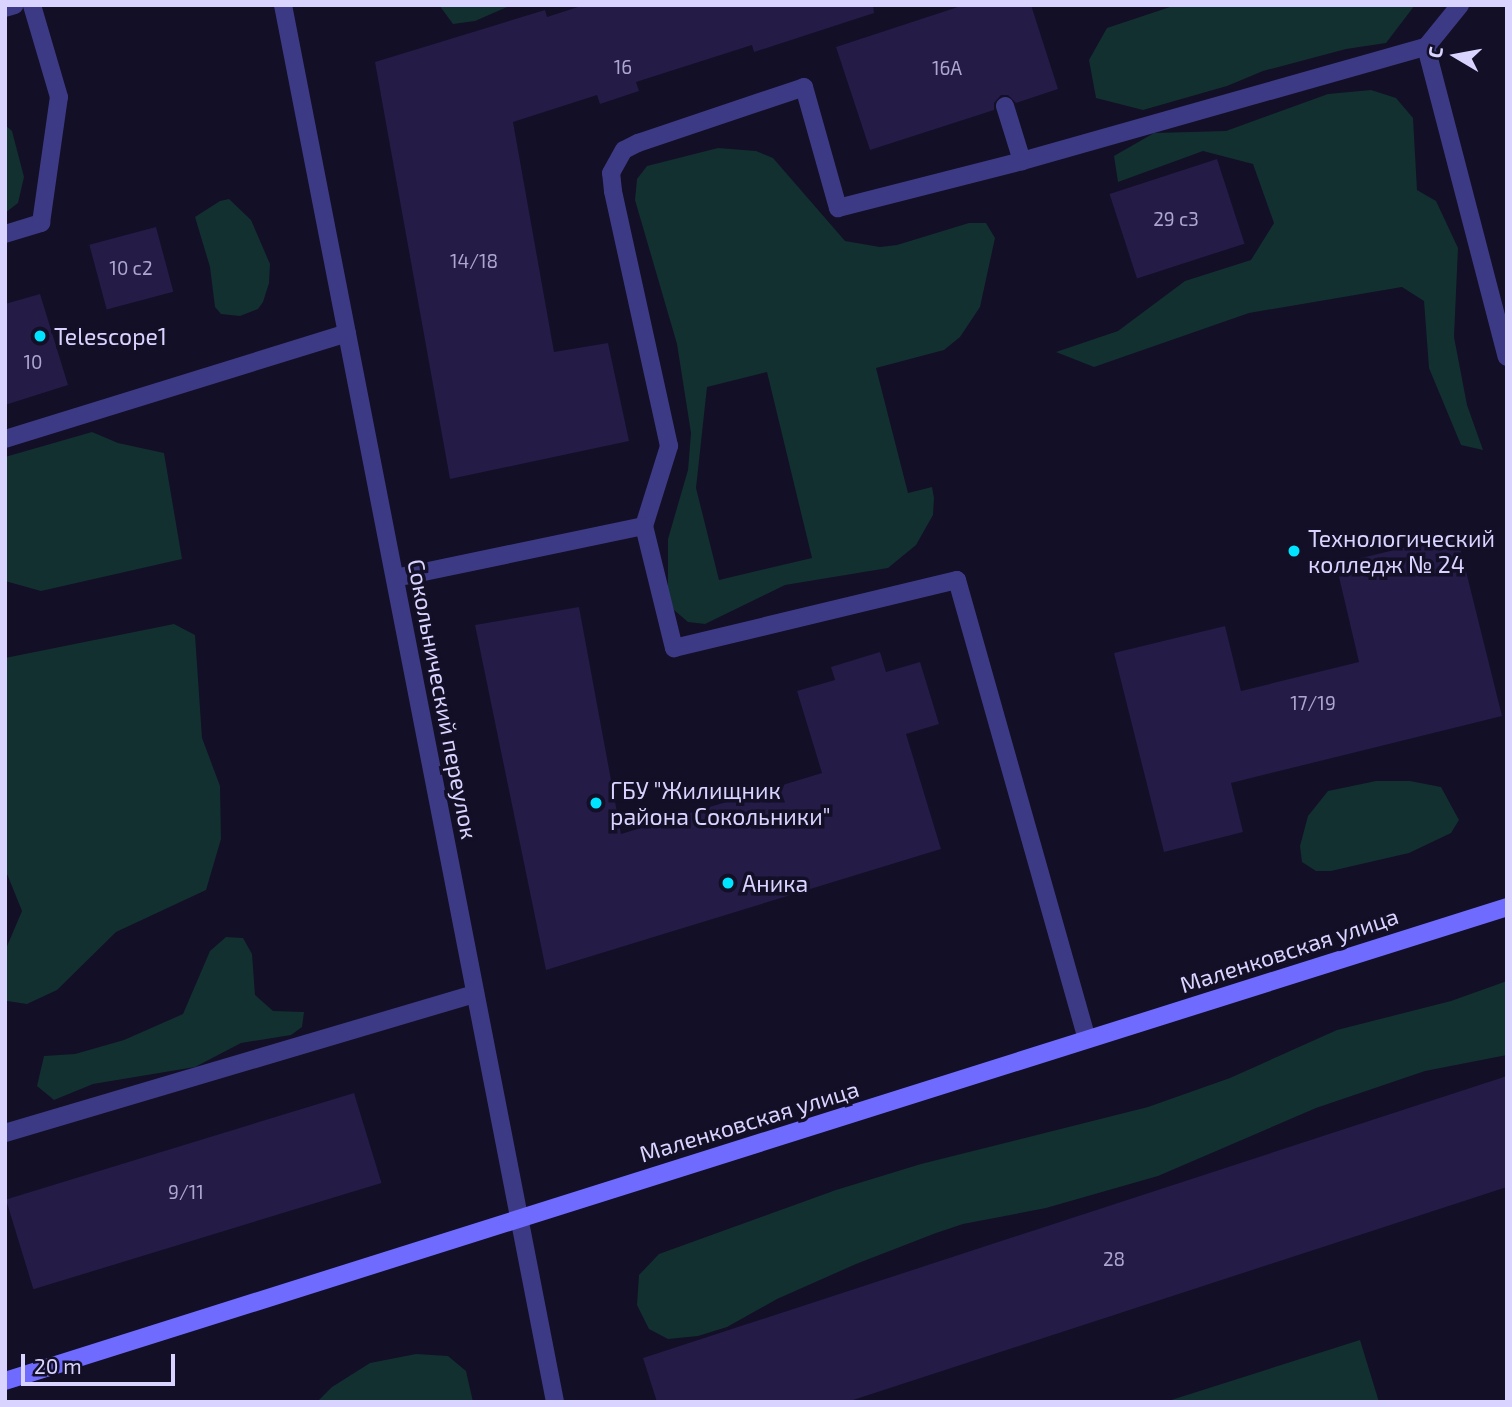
<!DOCTYPE html>
<html>
<head>
<meta charset="utf-8">
<style>
	body { margin:0 }
	#map { position:relative; width:1512px; height:1407px; overflow:hidden; background:#130f26; font-family:"Exo 2",sans-serif }
	div>[style] { position:absolute }
	.green>* { inset:0; background:#12302f }
	.building>* { inset:0; background:#241b47; transform-origin:0 0 }
	.lane>* { height:18px; margin:-9px; padding:0 9px; transform-origin:9px; border-radius:9px; background:#3d3a85 }
	.street>* { height:18px; margin:-9px; padding:0 9px; transform-origin:9px; border-radius:9px; background:#3d3a85 }
	.secondary>* { height:18px; margin:-9px; padding:0 9px; transform-origin:9px; border-radius:9px; background:#6f6bff }
	.dots>* { width:19px; height:19px; translate:-50% -50%; box-sizing:border-box; border:4px solid #130f26; border-radius:50% }
	span { translate:-50% -50%; white-space:nowrap; text-align:center; line-height:1.15; -webkit-text-stroke:7px #130f26; paint-order:stroke }
	.number-label { font-size:19px; color:#aca6d1 }
	.number-label span { -webkit-text-stroke-width:0 }
	.poi-label { font-size:23px; color:#d9d4ff }
	.left { translate:0 -50%; text-align:left }
	.street-label { font-size:23px; color:#d9d4ff }
	.frame { position:absolute; inset:0; border:7px solid #d9d4ff; pointer-events:none }
	.north { position:absolute; left:1421px; top:21px; width:70px; height:70px; -webkit-text-stroke:5px #130f26; paint-order:stroke; rotate:280deg; font-size:19px; font-weight:700; line-height:28px; text-align:center; color:#d9d4ff }
	.north::after { content:''; display:block; margin:auto; width:24px; height:32px; background:#d9d4ff; clip-path:polygon(50% 0,100% 100%,50% 72%,0 100%) }
	.scale { position:absolute; left:21px; top:1354px; width:154px; height:32px; box-sizing:border-box; border:4px solid #d9d4ff; border-top:0; padding-left:9px; font-size:21px; line-height:24px; white-space:nowrap; color:#d9d4ff; -webkit-text-stroke:5px #130f26; paint-order:stroke }
</style>
</head>
<body>
<div id="map">
	<div class="green">
		<i style="clip-path:polygon(439px 5px,512px 5px,475px 21px,453px 24px)"></i>
		<i style="clip-path:polygon(1176px 5px,1415px 5px,1386px 43px,1346px 49px,1263px 71px,1227px 86px,1143px 110px,1096px 98px,1089px 60px,1107px 28px)"></i>
		<i style="clip-path:polygon(1371px 90px,1396px 98px,1413px 118px,1417px 190px,1436px 201px,1458px 248px,1454px 337px,1467px 405px,1483px 450px,1461px 445px,1429px 368px,1424px 301px,1402px 287px,1249px 313px,1094px 367px,1056px 352px,1118px 331px,1185px 281px,1251px 260px,1274px 223px,1253px 164px,1203px 151px,1118px 182px,1114px 156px,1154px 133px,1226px 131px,1328px 94px)"></i>
		<i style="clip-path:polygon(5px 125px,12px 131px,24px 177px,18px 203px,5px 213px)"></i>
		<i style="clip-path:polygon(evenodd,718px 148px,756px 151px,773px 158px,845px 241px,880px 247px,897px 245px,969px 223px,986px 223px,995px 238px,980px 307px,960px 337px,944px 350px,876px 368px,908px 493px,932px 487px,934px 498px,933px 515px,916px 545px,888px 568px,785px 585px,705px 624px,688px 622px,674px 610px,668px 594px,668px 539px,688px 470px,691px 433px,677px 344px,635px 200px,637px 179px,647px 166px,718px 148px,767px 372px,812px 558px,719px 580px,696px 488px,707px 387px,767px 372px)"></i>
		<i style="clip-path:polygon(229px 199px,251px 220px,270px 264px,269px 283px,263px 302px,258px 309px,240px 316px,221px 314px,215px 307px,210px 267px,195px 217px,220px 201px)"></i>
		<i style="clip-path:polygon(92px 432px,118px 443px,164px 453px,182px 559px,41px 591px,5px 581px,5px 457px)"></i>
		<i style="clip-path:polygon(174px 624px,195px 635px,202px 738px,220px 786px,221px 839px,206px 890px,116px 932px,57px 990px,27px 1004px,7px 1001px,5px 951px,22px 911px,5px 869px,5px 658px)"></i>
		<i style="clip-path:polygon(1376px 781px,1410px 781px,1441px 787px,1459px 820px,1451px 833px,1409px 853px,1331px 871px,1316px 871px,1302px 862px,1300px 846px,1308px 816px,1328px 791px)"></i>
		<i style="clip-path:polygon(226px 937px,243px 938px,252px 954px,255px 995px,273px 1011px,304px 1012px,302px 1027px,291px 1035px,241px 1043px,195px 1067px,93px 1084px,54px 1100px,37px 1086px,44px 1056px,75px 1054px,124px 1040px,183px 1014px,210px 951px)"></i>
		<i style="clip-path:polygon(1507px 981px,1507px 1055px,1425px 1071px,1316px 1108px,1158px 1176px,1046px 1208px,963px 1224px,936px 1233px,856px 1264px,777px 1299px,727px 1327px,698px 1336px,668px 1339px,649px 1329px,637px 1305px,639px 1275px,659px 1254px,836px 1190px,921px 1164px,1148px 1107px,1230px 1078px,1337px 1030px,1451px 1001px)"></i>
		<i style="clip-path:polygon(1360px 1340px,1379px 1402px,1165px 1402px)"></i>
		<i style="clip-path:polygon(416px 1354px,448px 1356px,466px 1371px,473px 1402px,317px 1402px,332px 1387px,370px 1363px)"></i>
	</div>
	<div class="building">
		<i style="clip-path:polygon(584px 5px,873px 5px,874px 13px,754px 52px,752px 45px,636px 82px,639px 91px,600px 104px,597px 95px,513px 122px,554px 352px,608px 343px,629px 441px,450px 479px,375px 62px,545px 10px,547px 17px)"></i>
		<i style="clip-path:polygon(964px 5px,1031px 5px,1058px 89px,1016px 103px,1008px 95px,1001px 95px,994px 103px,994px 110px,870px 150px,836px 47px)"></i>
		<i style="left:1217px;top:159px;width:89px;height:113px;rotate:72deg"></i>
		<i style="left:156px;top:227px;width:67px;height:69px;rotate:75deg"></i>
		<i style="clip-path:polygon(40px 294px,68px 385px,5px 405px,5px 304px)"></i>
		<i style="clip-path:polygon(1457px 535px,1502px 716px,1231px 783px,1243px 832px,1164px 852px,1114px 653px,1225px 626px,1241px 691px,1359px 662px,1336px 564px)"></i>
		<i style="clip-path:polygon(579px 607px,621px 834px,822px 773px,797px 691px,835px 680px,831px 667px,880px 652px,886px 672px,920px 662px,939px 724px,906px 734px,941px 849px,546px 970px,475px 625px)"></i>
		<i style="clip-path:polygon(1507px 1076px,1507px 1187px,847px 1402px,657px 1402px,643px 1358px)"></i>
		<i style="left:354px;top:1093px;width:94px;height:364px;rotate:73deg"></i>
	</div>
	<div class="lane">
		<i style="left:1426px;top:47px;width:320px;rotate:75.4deg"></i>
		<i style="left:1005px;top:106px;width:58px;rotate:72.8deg"></i>
		<i style="left:5px;top:234px;width:38px;rotate:-17deg"></i>
		<i style="left:41px;top:223px;width:127px;rotate:-81.9deg"></i>
		<i style="left:59px;top:97px;width:96px;rotate:-106.4deg"></i>
		<i style="left:5px;top:439px;width:358px;rotate:-17.2deg"></i>
		<i style="left:644px;top:526px;width:84px;rotate:-72.6deg"></i>
		<i style="left:669px;top:446px;width:261px;rotate:-102.4deg"></i>
		<i style="left:613px;top:191px;width:18px;rotate:-96deg"></i>
		<i style="left:611px;top:173px;width:26px;rotate:-61deg"></i>
		<i style="left:624px;top:150px;width:16px;rotate:-27deg"></i>
		<i style="left:638px;top:143px;width:175px;rotate:-18.6deg"></i>
		<i style="left:804px;top:87px;width:126px;rotate:74.3deg"></i>
		<i style="left:838px;top:208px;width:190px;rotate:-14.3deg"></i>
		<i style="left:1022px;top:161px;width:420px;rotate:-15.8deg"></i>
		<i style="left:1426px;top:47px;width:54px;rotate:-51deg"></i>
		<i style="left:395px;top:578px;width:254px;rotate:-11.8deg"></i>
		<i style="left:644px;top:526px;width:126px;rotate:76.2deg"></i>
		<i style="left:674px;top:648px;width:291px;rotate:-13.5deg"></i>
		<i style="left:957px;top:580px;width:477px;rotate:74.2deg"></i>
		<i style="left:5px;top:1133px;width:490px;rotate:-16.5deg"></i>
	</div>
	<div class="street">
		<i style="left:283px;top:5px;width:1423px;rotate:78.98deg"></i>
		<i style="left:5px;top:8px;width:10px;rotate:-17deg"></i>
	</div>
	<div class="secondary">
		<i style="left:5px;top:1381px;width:1575px;rotate:-17.51deg"></i>
	</div>
	<div class="dots">
		<i style="left:40px;top:336px;background:#00e5ff"></i>
		<i style="left:1294px;top:551px;background:#00e5ff"></i>
		<i style="left:596px;top:803px;background:#00e5ff"></i>
		<i style="left:728px;top:883px;background:#00e5ff"></i>
	</div>
	<div class="number-label">
		<span style="left:623px;top:67px">16</span>
		<span style="left:947px;top:68px">16А</span>
		<span style="left:1176px;top:219px">29 с3</span>
		<span style="left:474px;top:261px">14/18</span>
		<span style="left:131px;top:268px">10 с2</span>
		<span style="left:33px;top:362px">10</span>
		<span style="left:1313px;top:703px">17/19</span>
		<span style="left:186px;top:1192px">9/11</span>
		<span style="left:1114px;top:1259px">28</span>
	</div>
	<div class="poi-label">
		<span class="left" style="left:54px;top:336px">Telescope1</span>
		<span class="left" style="left:1308px;top:551px">Технологический<br>колледж № 24</span>
		<span class="left" style="left:610px;top:803px">ГБУ "Жилищник<br>района Сокольники"</span>
		<span class="left" style="left:742px;top:883px">Аника</span>
	</div>
	<div class="street-label">
		<span style="left:443px;top:699px;rotate:79deg">Сокольнический переулок</span>
		<span style="left:1289px;top:950px;rotate:-18deg">Маленковская улица</span>
		<span style="left:749px;top:1121px;rotate:-17deg">Маленковская улица</span>
	</div>
	<div class="frame"></div>
	<div class="north">С</div>
	<div class="scale">20 m</div>
</div>
</body>
</html>
